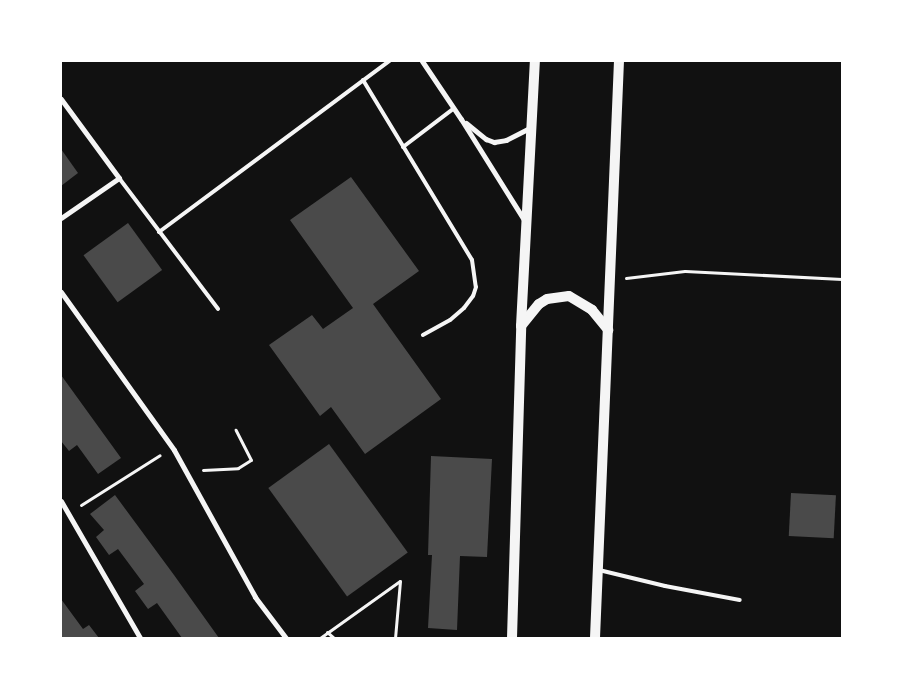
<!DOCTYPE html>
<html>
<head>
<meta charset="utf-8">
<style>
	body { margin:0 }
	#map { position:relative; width:903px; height:699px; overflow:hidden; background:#111; font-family:Signika,sans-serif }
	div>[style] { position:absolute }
	.building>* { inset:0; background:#4a4a4a; transform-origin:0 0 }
	.path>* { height:3px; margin:-1.5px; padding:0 1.5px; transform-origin:1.5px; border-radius:1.5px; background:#f5f5f5 }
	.service>* { height:4px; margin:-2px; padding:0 2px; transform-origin:2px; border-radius:2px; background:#f5f5f5 }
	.minor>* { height:5px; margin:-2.5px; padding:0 2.5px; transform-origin:2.5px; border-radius:2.5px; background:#f5f5f5 }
	.secondary>* { height:10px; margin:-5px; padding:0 5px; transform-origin:5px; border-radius:5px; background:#f5f5f5 }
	span { translate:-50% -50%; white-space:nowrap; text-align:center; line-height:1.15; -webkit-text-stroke:4.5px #fff; paint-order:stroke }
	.frame { position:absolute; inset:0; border:62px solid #fff; pointer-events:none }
</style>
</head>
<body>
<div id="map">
	<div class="building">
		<i style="clip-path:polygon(61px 149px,78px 173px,61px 186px)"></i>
		<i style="clip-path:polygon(351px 177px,419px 271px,373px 304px,441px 399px,365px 454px,331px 407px,320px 416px,269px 345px,312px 315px,323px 329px,353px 308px,290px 220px)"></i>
		<i style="left:128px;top:223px;width:58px;height:55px;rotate:54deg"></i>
		<i style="clip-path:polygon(61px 375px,121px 458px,98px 474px,77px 445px,69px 451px,61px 441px)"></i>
		<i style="left:329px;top:444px;width:134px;height:75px;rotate:54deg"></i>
		<i style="clip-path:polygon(431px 456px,492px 459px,487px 557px,460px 556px,457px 630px,428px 628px,432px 555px,428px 555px)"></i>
		<i style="left:791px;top:493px;width:45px;height:43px;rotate:3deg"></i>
		<i style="clip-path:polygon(115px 495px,174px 575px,219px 638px,182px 638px,157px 603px,148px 609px,135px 591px,144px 584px,118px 549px,109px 555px,96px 537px,104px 530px,90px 514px)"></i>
		<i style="clip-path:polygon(61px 599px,83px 629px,89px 625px,99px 638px,61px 638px)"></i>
	</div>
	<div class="path">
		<i style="left:626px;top:278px;width:59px;rotate:-6.8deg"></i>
		<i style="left:685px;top:271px;width:157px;rotate:2.9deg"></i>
		<i style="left:203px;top:470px;width:35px;rotate:-3deg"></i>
		<i style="left:238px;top:468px;width:15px;rotate:-32deg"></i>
		<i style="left:251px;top:460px;width:34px;rotate:-117deg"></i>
		<i style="left:81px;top:505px;width:93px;rotate:-32.3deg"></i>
		<i style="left:327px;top:632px;width:9px;rotate:41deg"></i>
		<i style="left:320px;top:638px;width:98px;rotate:-35.5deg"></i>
		<i style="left:400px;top:581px;width:57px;rotate:95deg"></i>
	</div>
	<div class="service">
		<i style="left:363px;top:80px;width:210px;rotate:58.8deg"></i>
		<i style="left:472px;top:260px;width:27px;rotate:82deg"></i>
		<i style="left:476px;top:287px;width:9px;rotate:108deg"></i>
		<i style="left:473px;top:296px;width:15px;rotate:127deg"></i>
		<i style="left:464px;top:308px;width:18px;rotate:139deg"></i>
		<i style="left:450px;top:320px;width:31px;rotate:151deg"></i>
		<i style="left:403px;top:147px;width:63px;rotate:-37.2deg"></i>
		<i style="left:119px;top:178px;width:164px;rotate:52.9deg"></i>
		<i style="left:159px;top:232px;width:287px;rotate:-36.6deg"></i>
		<i style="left:599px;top:570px;width:68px;rotate:13.6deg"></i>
		<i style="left:665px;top:586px;width:76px;rotate:10.6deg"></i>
	</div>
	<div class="minor">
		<i style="left:422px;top:61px;width:70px;rotate:56.1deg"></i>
		<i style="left:461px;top:119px;width:119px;rotate:58deg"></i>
		<i style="left:61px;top:99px;width:98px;rotate:53.7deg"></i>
		<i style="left:119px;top:178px;width:70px;rotate:145.4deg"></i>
		<i style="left:466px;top:123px;width:26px;rotate:39deg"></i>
		<i style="left:486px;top:139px;width:9px;rotate:21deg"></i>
		<i style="left:494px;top:142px;width:12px;rotate:-9deg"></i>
		<i style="left:506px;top:140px;width:27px;rotate:-27deg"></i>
		<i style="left:61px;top:292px;width:194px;rotate:54.4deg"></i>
		<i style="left:174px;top:450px;width:168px;rotate:61.1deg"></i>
		<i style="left:255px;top:597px;width:51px;rotate:52.9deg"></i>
		<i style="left:61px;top:501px;width:158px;rotate:60deg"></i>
	</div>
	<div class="secondary">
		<i style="left:521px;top:326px;width:28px;rotate:-51deg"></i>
		<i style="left:539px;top:304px;width:9px;rotate:-32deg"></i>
		<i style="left:547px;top:299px;width:22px;rotate:-8deg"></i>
		<i style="left:569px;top:296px;width:27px;rotate:31deg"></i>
		<i style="left:592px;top:310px;width:26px;rotate:51deg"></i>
		<i style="left:512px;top:638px;width:312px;rotate:-88.3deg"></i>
		<i style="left:521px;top:326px;width:265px;rotate:-87deg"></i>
		<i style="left:595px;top:638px;width:577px;rotate:-87.62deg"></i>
	</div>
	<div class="frame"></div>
</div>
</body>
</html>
